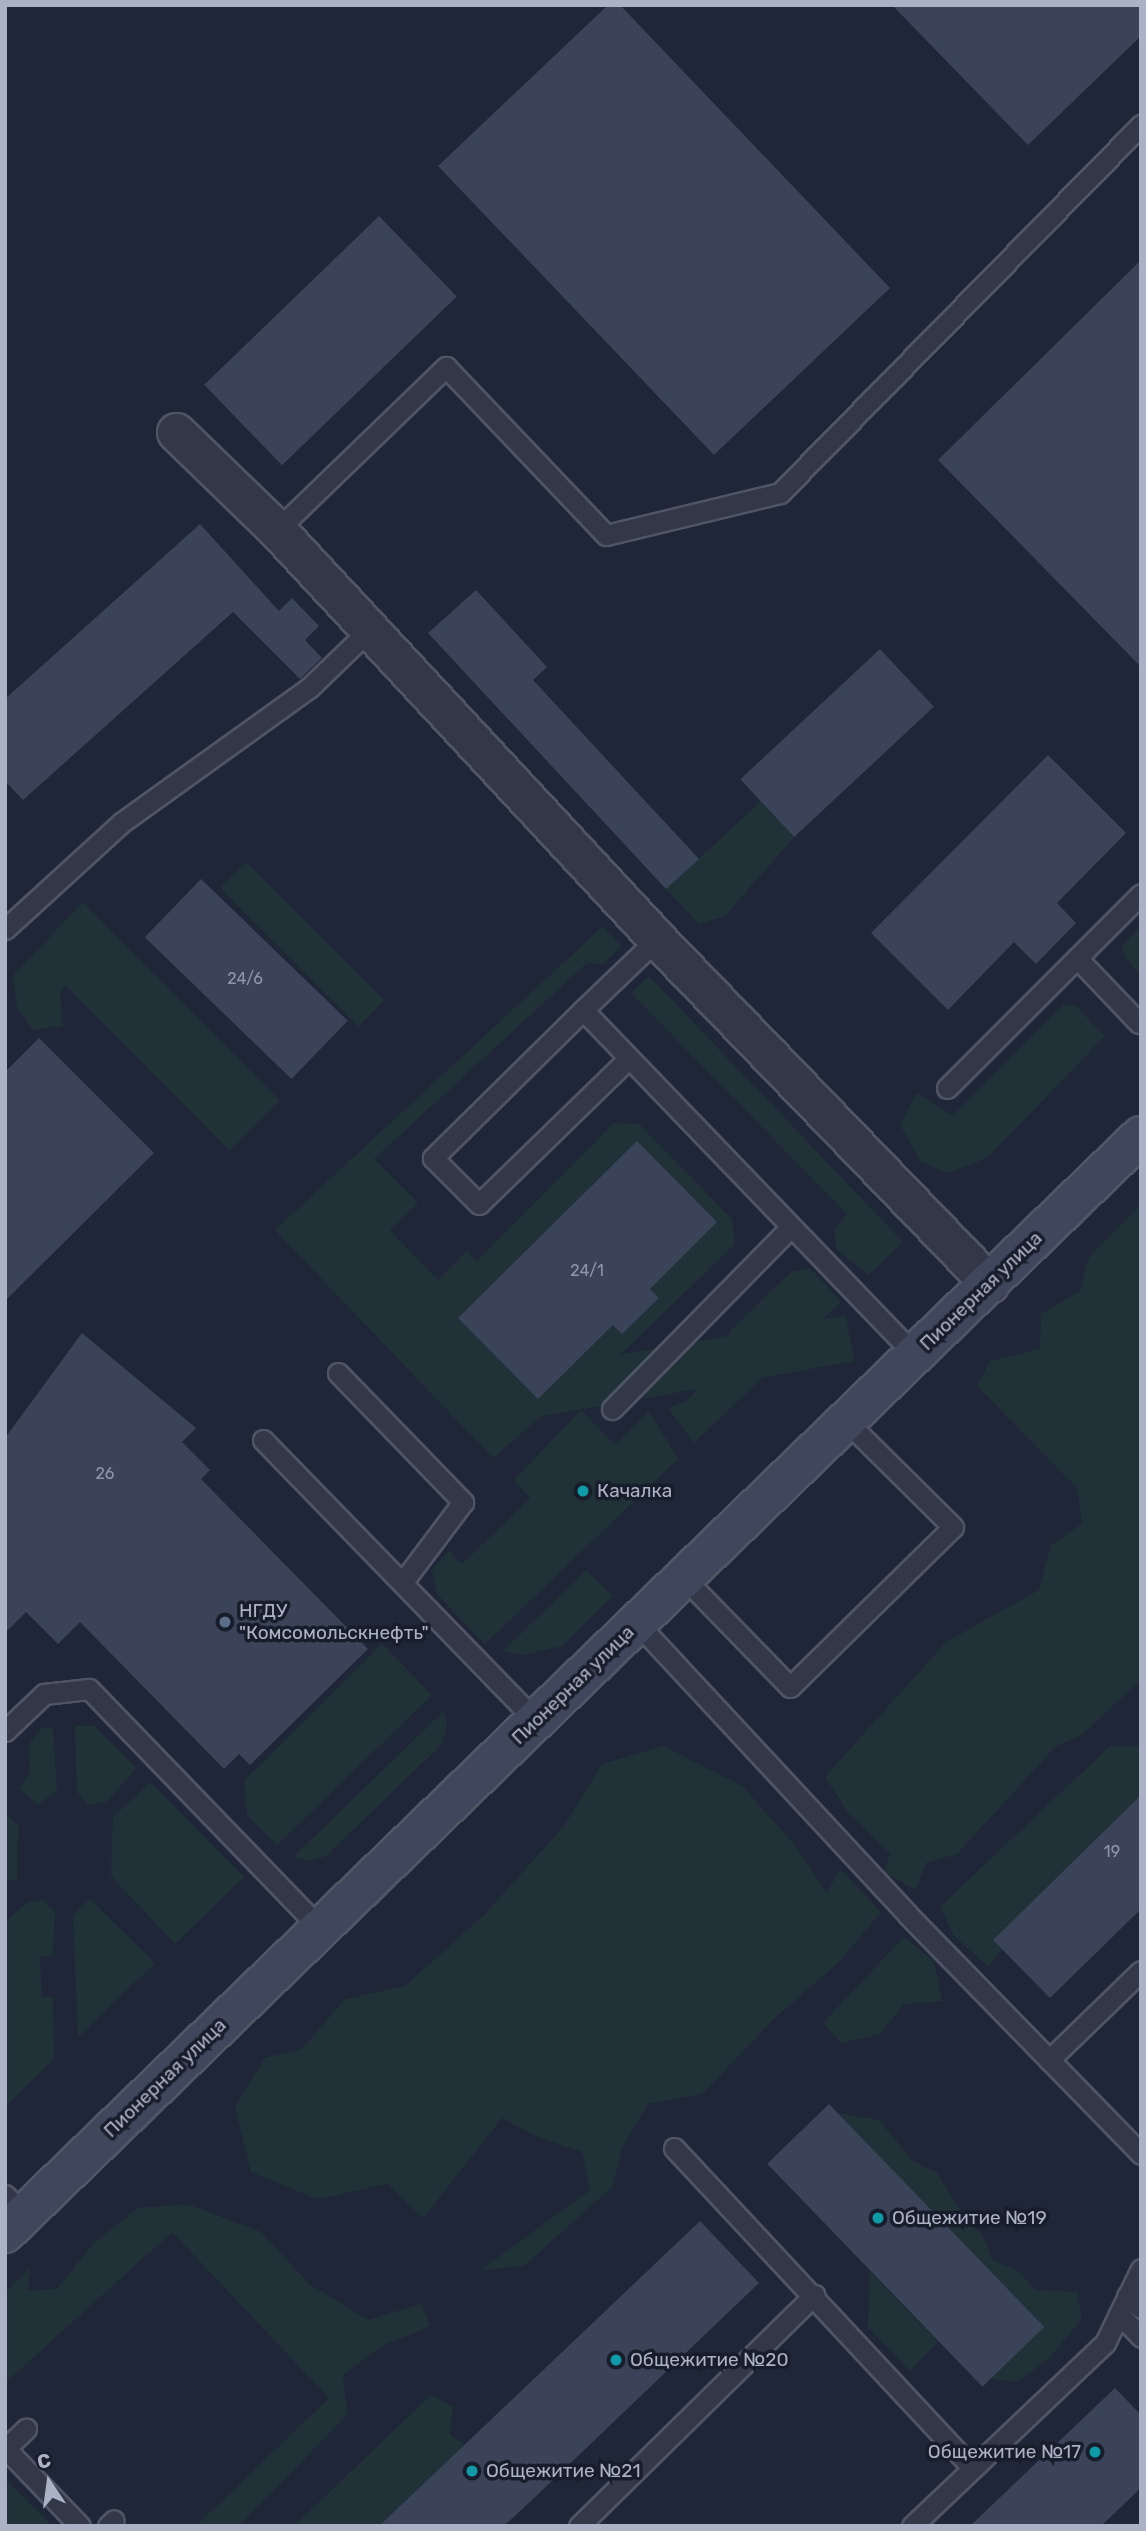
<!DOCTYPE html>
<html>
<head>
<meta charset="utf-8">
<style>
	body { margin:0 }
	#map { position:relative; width:1146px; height:2531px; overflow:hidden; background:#1f2637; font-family:Rubik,sans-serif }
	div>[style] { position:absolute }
	.green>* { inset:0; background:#203238; transform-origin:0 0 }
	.building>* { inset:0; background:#3a4358; transform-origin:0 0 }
	.roads { filter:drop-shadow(2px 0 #505566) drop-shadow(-2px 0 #505566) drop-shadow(0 2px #505566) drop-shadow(0 -2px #505566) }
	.service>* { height:19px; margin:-9.5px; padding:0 9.5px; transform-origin:9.5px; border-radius:9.5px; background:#323848 }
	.minor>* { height:37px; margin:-18.5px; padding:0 18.5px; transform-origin:18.5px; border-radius:18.5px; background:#323848 }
	.secondary>* { height:38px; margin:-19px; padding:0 19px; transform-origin:19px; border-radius:19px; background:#40465b }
	.dots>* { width:19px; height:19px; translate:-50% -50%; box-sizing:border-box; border:4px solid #181d2c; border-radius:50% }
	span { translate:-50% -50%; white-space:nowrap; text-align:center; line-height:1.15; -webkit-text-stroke:7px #181d2c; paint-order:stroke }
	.number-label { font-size:16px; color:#9096aa }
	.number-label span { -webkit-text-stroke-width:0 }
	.street-label { font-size:19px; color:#acb2c5 }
	.poi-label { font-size:19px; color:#acb2c5 }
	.left { translate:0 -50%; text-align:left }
	.right { translate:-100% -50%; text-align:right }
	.frame { position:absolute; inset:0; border:7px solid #acb2c5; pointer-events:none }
	.north { position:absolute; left:14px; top:2447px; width:70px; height:70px; -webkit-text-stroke:5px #181d2c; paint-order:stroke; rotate:347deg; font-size:19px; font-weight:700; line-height:28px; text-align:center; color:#acb2c5 }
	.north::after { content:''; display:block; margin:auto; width:24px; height:32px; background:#acb2c5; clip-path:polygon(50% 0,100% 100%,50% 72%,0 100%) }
</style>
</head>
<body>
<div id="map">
	<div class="green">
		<i style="clip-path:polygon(761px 801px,794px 837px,725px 916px,699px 924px,666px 889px)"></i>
		<i style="left:246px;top:862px;width:196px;height:37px;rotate:45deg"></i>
		<i style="clip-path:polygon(83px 902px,280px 1101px,230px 1151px,65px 985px,60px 995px,63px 1026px,33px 1030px,17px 1008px,13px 976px)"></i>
		<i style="clip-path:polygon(evenodd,603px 926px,621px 946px,603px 964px,587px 963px,374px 1159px,418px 1203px,390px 1231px,438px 1280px,467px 1251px,477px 1261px,614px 1123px,639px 1124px,732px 1219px,735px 1244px,572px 1401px,559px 1401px,493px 1458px,275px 1230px,603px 926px,637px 1142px,717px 1222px,650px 1289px,659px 1298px,622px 1334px,613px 1325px,538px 1399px,458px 1318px,637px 1142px)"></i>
		<i style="clip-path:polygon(1141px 927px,1141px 976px,1125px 957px,1122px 945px)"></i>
		<i style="clip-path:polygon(649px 976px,903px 1242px,869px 1275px,837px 1250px,834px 1230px,847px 1214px,631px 993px)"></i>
		<i style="clip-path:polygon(1064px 1004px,1076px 1006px,1105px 1036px,987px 1158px,948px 1173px,921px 1162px,900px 1125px,917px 1093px,953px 1116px)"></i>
		<i style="clip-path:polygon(1141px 1205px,1141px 1679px,1082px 1735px,1056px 1746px,957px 1854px,926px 1863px,916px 1890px,884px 1872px,890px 1853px,849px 1814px,825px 1777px,946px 1642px,1039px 1590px,1051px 1545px,1082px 1524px,1077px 1488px,977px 1386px,990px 1361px,1040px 1349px,1041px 1314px,1080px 1291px,1089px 1257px)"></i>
		<i style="clip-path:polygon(810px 1268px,841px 1302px,694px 1443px,668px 1408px,686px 1401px,719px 1367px,731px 1330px,792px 1271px)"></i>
		<i style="left:846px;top:1315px;width:47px;height:344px;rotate:80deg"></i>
		<i style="clip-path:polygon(581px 1410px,615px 1445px,649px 1411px,678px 1459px,485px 1644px,437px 1594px,432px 1569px,449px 1551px,462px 1564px,530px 1498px,514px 1480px)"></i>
		<i style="clip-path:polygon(586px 1570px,613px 1596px,562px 1646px,523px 1655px,503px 1651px)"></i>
		<i style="clip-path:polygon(382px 1644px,432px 1695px,277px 1845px,247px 1815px,244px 1781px)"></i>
		<i style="clip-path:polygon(444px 1711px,447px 1726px,442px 1744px,326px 1856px,309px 1861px,293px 1857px)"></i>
		<i style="clip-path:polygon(75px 1726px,94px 1726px,137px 1768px,106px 1802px,87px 1805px,77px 1792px)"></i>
		<i style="clip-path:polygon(53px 1727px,57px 1790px,38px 1805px,19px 1788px,30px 1773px,29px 1744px,42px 1728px)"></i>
		<i style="clip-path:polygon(664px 1746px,742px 1786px,793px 1843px,827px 1893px,840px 1869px,881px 1912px,840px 1961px,777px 2016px,702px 2094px,648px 2104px,622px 2148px,613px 2186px,524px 2266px,481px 2270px,590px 2190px,582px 2152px,538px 2137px,502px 2118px,423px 2218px,388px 2184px,317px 2199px,251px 2172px,235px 2107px,265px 2058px,302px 2049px,345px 1999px,405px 1986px,485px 1914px,564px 1826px,602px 1764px)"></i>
		<i style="clip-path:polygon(1110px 1746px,1141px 1746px,1141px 1795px,993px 1940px,1002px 1949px,988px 1967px,953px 1935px,941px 1906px)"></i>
		<i style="clip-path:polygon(150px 1782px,244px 1877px,175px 1944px,111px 1876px,113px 1817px)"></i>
		<i style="clip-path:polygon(5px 1813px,18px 1825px,17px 1880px,5px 1880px)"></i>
		<i style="clip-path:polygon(90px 1899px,155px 1963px,78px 2037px,73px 1915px)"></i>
		<i style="clip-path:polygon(43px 1900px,55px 1912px,53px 1955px,40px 1957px,42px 1997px,53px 1997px,54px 2059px,5px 2107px,5px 1922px,28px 1902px)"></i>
		<i style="clip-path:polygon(904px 1937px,934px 1961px,942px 2001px,904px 2004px,880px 2034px,841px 2043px,823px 2023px)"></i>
		<i style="clip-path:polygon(838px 2113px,879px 2120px,913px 2161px,937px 2173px,962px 2214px,983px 2236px,992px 2260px,1018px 2271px,1035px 2290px,1077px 2292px,1082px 2319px,1050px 2357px,1017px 2382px,991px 2379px,1043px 2328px)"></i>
		<i style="clip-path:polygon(187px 2204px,261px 2232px,309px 2284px,368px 2320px,421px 2304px,430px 2326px,382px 2346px,343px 2375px,347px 2415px,239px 2526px,196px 2526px,329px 2398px,172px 2232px,5px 2383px,5px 2293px,30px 2268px,28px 2291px,57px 2289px,93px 2244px,138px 2208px)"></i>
		<i style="clip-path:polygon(870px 2272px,938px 2342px,910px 2371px,868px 2327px)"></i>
		<i style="clip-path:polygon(431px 2395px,453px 2407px,450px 2435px,465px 2444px,379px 2526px,294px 2526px)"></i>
		<i style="clip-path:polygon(5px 2479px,53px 2526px,5px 2526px)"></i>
	</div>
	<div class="building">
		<i style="clip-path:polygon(608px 5px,620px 5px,890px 288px,714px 455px,438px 166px)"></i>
		<i style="clip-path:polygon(892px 5px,1141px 5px,1141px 36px,1028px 145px)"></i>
		<i style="left:379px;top:216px;width:112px;height:243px;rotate:46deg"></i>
		<i style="clip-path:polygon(1141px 260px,1141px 667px,938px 460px)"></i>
		<i style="clip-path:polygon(200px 524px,279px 611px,292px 598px,319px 626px,305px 640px,322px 658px,300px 679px,233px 612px,23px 800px,5px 781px,5px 699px)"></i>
		<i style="clip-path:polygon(476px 590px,547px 667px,533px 680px,699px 859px,666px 889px,428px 633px)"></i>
		<i style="left:880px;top:649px;width:79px;height:191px;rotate:47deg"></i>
		<i style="clip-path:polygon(1048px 755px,1126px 833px,1057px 903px,1076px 923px,1036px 964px,1014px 942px,948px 1010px,871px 933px)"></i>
		<i style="left:201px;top:879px;width:204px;height:81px;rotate:44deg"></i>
		<i style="clip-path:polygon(39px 1038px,154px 1153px,5px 1301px,5px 1072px)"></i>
		<i style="clip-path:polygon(637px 1141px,717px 1222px,650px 1289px,659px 1298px,622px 1334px,613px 1325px,538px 1399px,458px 1318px)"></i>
		<i style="clip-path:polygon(82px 1333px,196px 1428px,182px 1442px,210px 1470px,201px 1479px,368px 1649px,250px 1765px,239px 1754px,224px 1769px,80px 1622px,58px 1644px,26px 1612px,5px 1633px,5px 1438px)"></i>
		<i style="clip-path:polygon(1141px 1795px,1141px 1909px,1050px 1998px,993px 1940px)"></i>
		<i style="left:829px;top:2104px;width:310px;height:86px;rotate:46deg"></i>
		<i style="clip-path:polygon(700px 2221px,759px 2283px,533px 2499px,504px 2526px,379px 2526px)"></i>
		<i style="clip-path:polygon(1115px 2388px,1141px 2415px,1141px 2488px,1101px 2526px,970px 2526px)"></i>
	</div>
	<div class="roads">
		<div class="service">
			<i style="left:277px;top:530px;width:235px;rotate:-44deg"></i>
			<i style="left:446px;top:367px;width:232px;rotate:46.4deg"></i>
			<i style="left:606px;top:535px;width:179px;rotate:-13.6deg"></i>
			<i style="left:780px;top:493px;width:516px;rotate:-45.55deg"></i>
			<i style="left:5px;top:929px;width:157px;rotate:-42.4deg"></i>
			<i style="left:121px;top:823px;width:231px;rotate:-35.7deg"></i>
			<i style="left:309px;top:688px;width:83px;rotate:-44deg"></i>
			<i style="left:657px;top:939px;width:103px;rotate:136.2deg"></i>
			<i style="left:583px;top:1010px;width:479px;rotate:46.1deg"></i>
			<i style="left:1077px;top:958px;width:90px;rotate:46.4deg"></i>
			<i style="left:583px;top:1010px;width:211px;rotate:135.4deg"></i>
			<i style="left:433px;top:1158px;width:65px;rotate:45deg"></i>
			<i style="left:479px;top:1204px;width:209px;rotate:-44.2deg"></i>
			<i style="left:947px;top:1088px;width:274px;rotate:-45deg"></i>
			<i style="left:338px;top:1373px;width:180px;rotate:45.9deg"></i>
			<i style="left:463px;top:1502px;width:101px;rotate:127deg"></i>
			<i style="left:612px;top:1409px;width:255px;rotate:-45.5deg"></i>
			<i style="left:263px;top:1440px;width:392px;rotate:45.8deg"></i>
			<i style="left:684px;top:1578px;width:152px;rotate:45.8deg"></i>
			<i style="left:790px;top:1687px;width:228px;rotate:-44.5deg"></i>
			<i style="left:953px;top:1527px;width:151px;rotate:-135.3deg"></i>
			<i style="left:637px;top:1623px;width:398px;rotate:47.1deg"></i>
			<i style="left:908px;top:1915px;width:334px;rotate:45.7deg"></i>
			<i style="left:5px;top:1731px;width:54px;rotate:-43.5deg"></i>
			<i style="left:44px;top:1694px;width:45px;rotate:-6.3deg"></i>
			<i style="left:89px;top:1689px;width:331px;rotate:46deg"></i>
			<i style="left:1049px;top:2060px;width:128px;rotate:-44.1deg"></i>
			<i style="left:674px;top:2148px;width:435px;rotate:47deg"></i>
			<i style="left:5px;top:2195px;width:28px;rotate:46deg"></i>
			<i style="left:1127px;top:2296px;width:18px;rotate:41deg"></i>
			<i style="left:1119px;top:2314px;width:32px;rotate:46deg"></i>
			<i style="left:5px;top:2448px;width:108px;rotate:46.1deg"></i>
			<i style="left:6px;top:2448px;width:28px;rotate:-44deg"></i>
			<i style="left:108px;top:2526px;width:8px;rotate:-45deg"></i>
			<i style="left:579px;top:2526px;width:330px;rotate:-44.5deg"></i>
			<i style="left:912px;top:2526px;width:266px;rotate:-43.5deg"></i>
			<i style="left:1105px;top:2343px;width:82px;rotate:-64.1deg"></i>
		</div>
		<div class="minor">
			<i style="left:176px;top:432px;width:141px;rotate:44.1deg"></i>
			<i style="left:277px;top:530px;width:558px;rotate:47.1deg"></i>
			<i style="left:657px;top:939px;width:479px;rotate:46deg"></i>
		</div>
		<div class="secondary">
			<i style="left:5px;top:2233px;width:1579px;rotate:-44deg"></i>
		</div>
	</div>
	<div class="dots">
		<i style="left:583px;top:1491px;background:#0f9aa8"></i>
		<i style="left:225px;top:1622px;background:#5c6f8a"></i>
		<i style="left:878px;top:2218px;background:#0f9aa8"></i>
		<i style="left:616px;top:2360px;background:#0f9aa8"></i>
		<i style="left:1095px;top:2452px;background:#0f9aa8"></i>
		<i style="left:472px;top:2471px;background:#0f9aa8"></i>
	</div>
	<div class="number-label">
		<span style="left:245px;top:979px">24/6</span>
		<span style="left:587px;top:1271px">24/1</span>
		<span style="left:105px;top:1474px">26</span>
		<span style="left:1112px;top:1852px">19</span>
	</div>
	<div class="street-label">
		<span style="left:981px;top:1291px;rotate:-44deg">Пионерная улица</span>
		<span style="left:573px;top:1685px;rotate:-44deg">Пионерная улица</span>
		<span style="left:165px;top:2078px;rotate:-44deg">Пионерная улица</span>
	</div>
	<div class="poi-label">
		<span class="left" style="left:597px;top:1491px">Качалка</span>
		<span class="left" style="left:239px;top:1622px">НГДУ<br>"Комсомольскнефть"</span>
		<span class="left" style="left:892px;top:2218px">Общежитие №19</span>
		<span class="left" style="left:630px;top:2360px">Общежитие №20</span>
		<span class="right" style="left:1081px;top:2452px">Общежитие №17</span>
		<span class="left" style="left:486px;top:2471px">Общежитие №21</span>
	</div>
	<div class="frame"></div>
	<div class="north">С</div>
</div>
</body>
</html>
